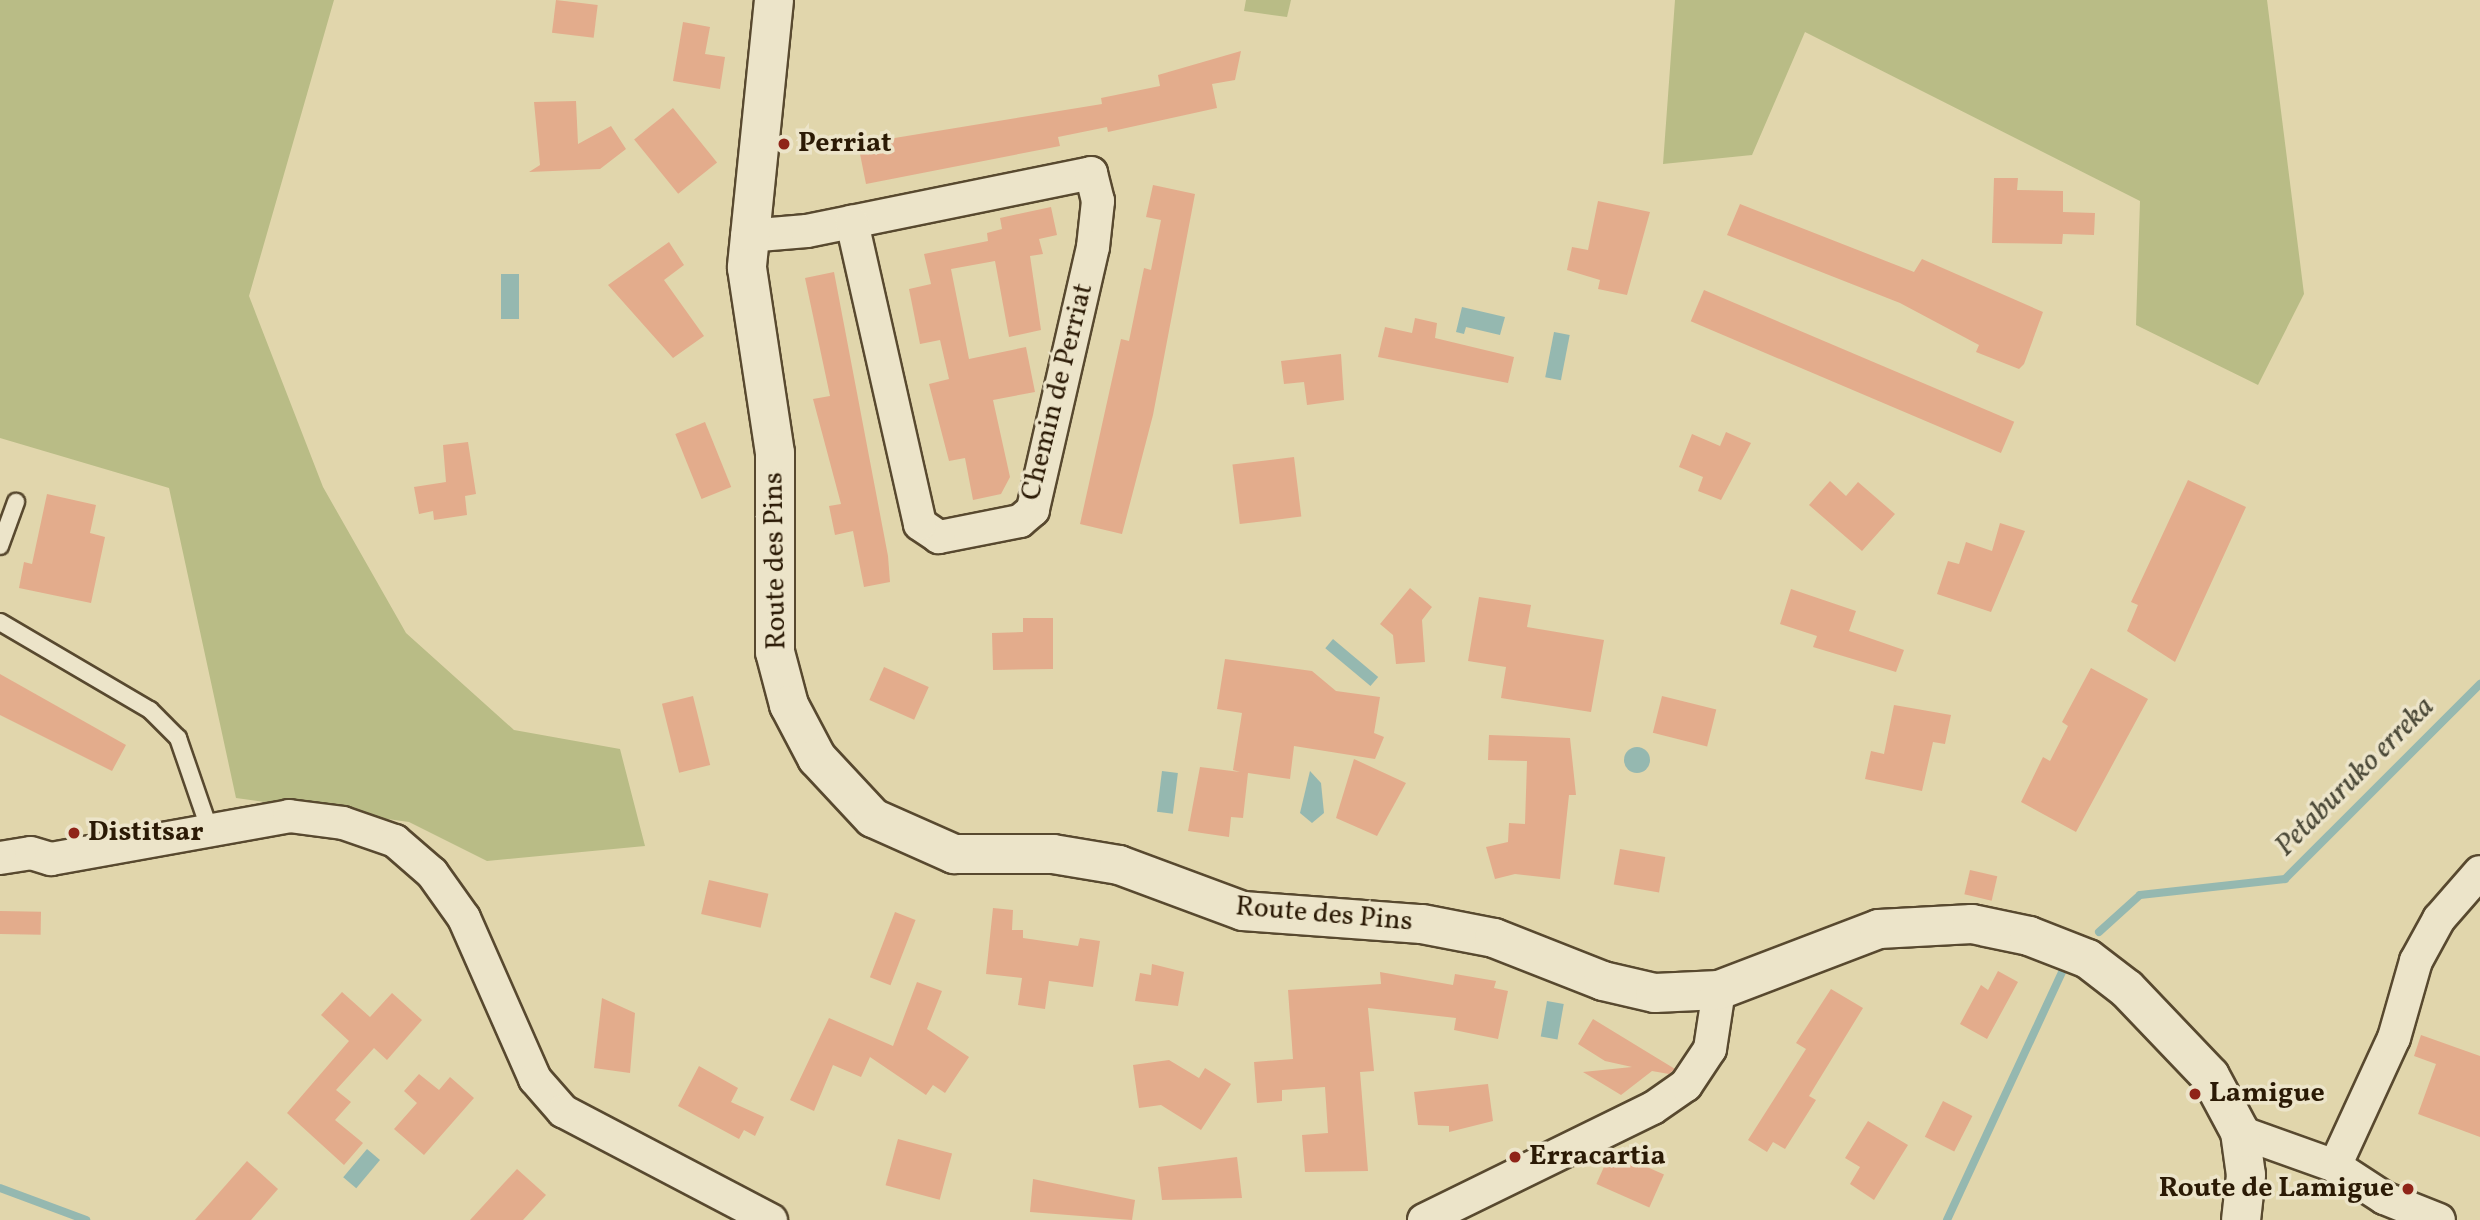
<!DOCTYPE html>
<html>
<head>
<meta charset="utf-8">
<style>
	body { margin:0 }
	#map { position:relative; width:2480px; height:1220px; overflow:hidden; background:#e1d6ac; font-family:Vollkorn,serif }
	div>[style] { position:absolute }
	.green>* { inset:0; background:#b9bc86 }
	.water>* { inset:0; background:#95b8b0; transform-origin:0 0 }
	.round { border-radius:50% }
	.stream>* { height:8px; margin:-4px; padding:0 4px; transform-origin:4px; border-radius:4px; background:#95b8b0 }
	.building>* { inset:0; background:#e3ac8c; transform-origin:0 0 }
	.roads { filter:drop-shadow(2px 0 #58492f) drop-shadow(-2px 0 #58492f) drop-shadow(0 2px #58492f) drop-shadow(0 -2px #58492f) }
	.lane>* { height:16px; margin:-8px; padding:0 8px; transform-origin:8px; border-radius:8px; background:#ece4c9 }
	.street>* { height:32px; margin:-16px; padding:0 16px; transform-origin:16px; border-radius:16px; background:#ece4c9 }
	.secondary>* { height:38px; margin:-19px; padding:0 19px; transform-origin:19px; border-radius:19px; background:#ece4c9 }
	.dots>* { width:19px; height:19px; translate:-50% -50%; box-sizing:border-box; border:4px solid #ece4c9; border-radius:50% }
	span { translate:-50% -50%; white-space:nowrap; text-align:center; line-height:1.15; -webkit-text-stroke:7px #ece4c9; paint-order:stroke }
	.poi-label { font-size:28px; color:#2b1a05; font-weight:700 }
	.left { translate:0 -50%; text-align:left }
	.right { translate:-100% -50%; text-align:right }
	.street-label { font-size:28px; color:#2b1a05 }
	.water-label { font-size:30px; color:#4b4938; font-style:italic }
</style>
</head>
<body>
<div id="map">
	<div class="green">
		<i style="clip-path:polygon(0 0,334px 0,249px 296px,323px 487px,406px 633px,514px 730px,620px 749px,645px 846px,487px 861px,409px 822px,236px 798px,169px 488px,0 438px)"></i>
		<i style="clip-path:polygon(1246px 0,1291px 0,1287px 17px,1244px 11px)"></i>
		<i style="clip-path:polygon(1675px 0,2267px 0,2304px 294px,2258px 385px,2136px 325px,2140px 201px,1805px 32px,1752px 155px,1663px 164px)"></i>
	</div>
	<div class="water">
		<i style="left:501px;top:274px;width:18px;height:45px"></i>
		<i style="clip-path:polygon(1462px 307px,1505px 317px,1500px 335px,1466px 327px,1464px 334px,1456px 332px)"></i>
		<i style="left:1554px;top:332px;width:16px;height:46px;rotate:11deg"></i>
		<i style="left:1333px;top:639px;width:59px;height:12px;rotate:40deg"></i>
		<i class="round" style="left:1624px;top:747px;width:26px;height:26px"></i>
		<i style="left:1162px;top:771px;width:16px;height:41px;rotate:7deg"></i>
		<i style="clip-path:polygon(1310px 771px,1321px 783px,1324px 813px,1312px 823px,1300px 813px)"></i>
		<i style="left:1547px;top:1001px;width:17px;height:36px;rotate:10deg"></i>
		<i style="left:367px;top:1149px;width:17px;height:37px;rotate:40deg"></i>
	</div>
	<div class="stream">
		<i style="left:2099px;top:932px;width:55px;rotate:-42.1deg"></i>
		<i style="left:2140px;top:895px;width:146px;rotate:-6.3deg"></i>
		<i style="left:2285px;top:879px;width:276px;rotate:-45deg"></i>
		<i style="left:0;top:1188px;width:92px;rotate:20.4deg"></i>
		<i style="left:1947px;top:1220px;width:276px;rotate:-65.1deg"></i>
	</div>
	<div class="building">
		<i style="left:556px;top:0;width:42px;height:33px;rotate:7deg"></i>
		<i style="clip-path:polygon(683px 22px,710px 27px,705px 54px,725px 57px,720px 89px,673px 81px)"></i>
		<i style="clip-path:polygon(1241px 51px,1235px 80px,1212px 84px,1217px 108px,1108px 132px,1107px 127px,1058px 137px,1060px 146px,866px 184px,858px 144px,1102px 104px,1101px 98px,1160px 86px,1158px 75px)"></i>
		<i style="clip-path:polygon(576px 101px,578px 144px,611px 126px,626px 149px,600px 169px,529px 172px,540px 165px,534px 102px)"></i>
		<i style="left:673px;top:108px;width:70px;height:50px;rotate:51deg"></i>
		<i style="clip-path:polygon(1994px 178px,2018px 178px,2017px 190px,2063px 191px,2063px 212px,2095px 213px,2094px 235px,2063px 234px,2062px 244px,1992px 243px)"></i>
		<i style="clip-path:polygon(1153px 185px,1195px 194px,1153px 415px,1122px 534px,1080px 524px,1121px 339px,1129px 341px,1144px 268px,1151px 270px,1161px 220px,1146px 217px)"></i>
		<i style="clip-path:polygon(1598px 201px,1650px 212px,1627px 295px,1598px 289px,1600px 280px,1567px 270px,1572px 247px,1588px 250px)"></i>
		<i style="clip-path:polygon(1740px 204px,1914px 272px,1922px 259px,2043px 312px,2024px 364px,2019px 369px,1976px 352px,1979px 345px,1900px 303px,1727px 235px)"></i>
		<i style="clip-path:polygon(1051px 207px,1057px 235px,1039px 239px,1043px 254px,1030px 256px,1041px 330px,1009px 337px,995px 261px,951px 269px,969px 359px,1026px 347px,1035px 392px,993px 400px,1010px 477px,1001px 494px,973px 500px,965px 458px,949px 461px,929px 384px,949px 379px,940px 340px,920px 344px,909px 289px,931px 284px,924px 254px,988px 241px,987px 233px,1002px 229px,1000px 218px)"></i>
		<i style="clip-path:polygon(669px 242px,684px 265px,664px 280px,704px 336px,673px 358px,608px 285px)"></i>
		<i style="clip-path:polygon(834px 272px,888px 556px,890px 582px,864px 587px,853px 531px,835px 535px,829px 506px,841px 504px,813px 399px,830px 396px,805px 278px)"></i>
		<i style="left:1704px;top:290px;width:337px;height:34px;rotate:23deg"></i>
		<i style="clip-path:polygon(1415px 318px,1437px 323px,1435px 338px,1514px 357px,1508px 383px,1378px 357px,1385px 327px,1412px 333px)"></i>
		<i style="clip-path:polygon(1341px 354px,1344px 400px,1307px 405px,1304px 382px,1284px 384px,1281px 361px)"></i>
		<i style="left:705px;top:422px;width:70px;height:32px;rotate:68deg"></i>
		<i style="clip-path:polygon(1726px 432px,1751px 443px,1721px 500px,1698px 491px,1703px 477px,1679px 467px,1692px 434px,1720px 446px)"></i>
		<i style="clip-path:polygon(468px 442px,476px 494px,465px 496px,467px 515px,434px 520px,433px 511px,419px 514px,414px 487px,446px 482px,443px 445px)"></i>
		<i style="left:1294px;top:457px;width:60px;height:62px;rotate:83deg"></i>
		<i style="clip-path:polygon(2188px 480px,2246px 507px,2175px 662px,2127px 631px,2138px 605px,2131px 602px)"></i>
		<i style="clip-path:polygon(1830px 481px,1846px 496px,1858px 482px,1895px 514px,1862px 551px,1809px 505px)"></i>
		<i style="clip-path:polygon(47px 494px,96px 505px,90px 533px,105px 537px,91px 603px,19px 588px,24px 562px,32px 564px)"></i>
		<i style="clip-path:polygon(2000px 523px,2025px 531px,1991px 612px,1937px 594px,1948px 561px,1959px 564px,1966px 542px,1992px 551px)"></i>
		<i style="clip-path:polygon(1410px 588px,1432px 607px,1422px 620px,1425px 662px,1396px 664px,1393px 635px,1380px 624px)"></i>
		<i style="clip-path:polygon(1791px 589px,1856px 611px,1849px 631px,1904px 650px,1896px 672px,1813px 647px,1817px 636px,1780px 624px)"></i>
		<i style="clip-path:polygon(1479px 597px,1531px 605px,1527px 627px,1604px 640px,1591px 712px,1501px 698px,1506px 667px,1468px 661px)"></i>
		<i style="clip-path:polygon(1023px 618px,1053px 618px,1053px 669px,993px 670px,992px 633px,1023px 632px)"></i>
		<i style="clip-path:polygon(1225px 659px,1312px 671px,1336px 691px,1380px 697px,1374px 733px,1384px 737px,1375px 759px,1294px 746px,1290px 779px,1248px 773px,1243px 818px,1231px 817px,1229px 837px,1188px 831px,1200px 767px,1240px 772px,1233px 770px,1242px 713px,1217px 709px)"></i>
		<i style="left:884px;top:667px;width:49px;height:36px;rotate:24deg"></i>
		<i style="clip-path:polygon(2091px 668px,2148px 699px,2076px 832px,2021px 802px,2043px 757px,2050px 761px,2068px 726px,2062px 722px)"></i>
		<i style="clip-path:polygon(0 674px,126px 745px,112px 771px,0 715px)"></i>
		<i style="left:693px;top:696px;width:71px;height:32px;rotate:76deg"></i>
		<i style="left:1662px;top:696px;width:56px;height:38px;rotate:14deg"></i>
		<i style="clip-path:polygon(1894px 705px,1951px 715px,1945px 744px,1933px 742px,1922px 791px,1865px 779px,1871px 751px,1884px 754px)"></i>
		<i style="clip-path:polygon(1489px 735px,1570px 738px,1576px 795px,1569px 795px,1560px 879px,1515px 874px,1495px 879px,1486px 847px,1508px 842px,1509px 823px,1525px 824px,1527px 761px,1488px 760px)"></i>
		<i style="clip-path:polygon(1354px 759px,1406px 783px,1377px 836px,1336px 818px)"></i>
		<i style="left:1620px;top:849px;width:46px;height:36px;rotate:10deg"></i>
		<i style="left:1970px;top:870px;width:28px;height:25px;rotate:13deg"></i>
		<i style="left:709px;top:880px;width:61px;height:35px;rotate:13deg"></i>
		<i style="clip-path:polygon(993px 908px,1013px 910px,1012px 930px,1023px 930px,1023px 938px,1078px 946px,1080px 938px,1100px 941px,1093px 987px,1049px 981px,1045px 1009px,1018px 1005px,1022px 978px,986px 974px)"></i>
		<i style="left:0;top:911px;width:41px;height:23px;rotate:1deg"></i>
		<i style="left:895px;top:912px;width:22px;height:70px;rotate:21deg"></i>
		<i style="clip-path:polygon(1152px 964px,1184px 972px,1178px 1006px,1135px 1001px,1140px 973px,1151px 975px)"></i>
		<i style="clip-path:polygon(1998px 971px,2018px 982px,1987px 1039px,1960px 1024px,1981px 985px,1988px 990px)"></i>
		<i style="clip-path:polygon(1380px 972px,1453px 985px,1455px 974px,1496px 981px,1494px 988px,1508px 991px,1498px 1039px,1454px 1030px,1456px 1018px,1368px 1008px,1374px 1071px,1360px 1072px,1368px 1171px,1305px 1172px,1302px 1135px,1328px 1133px,1325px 1087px,1282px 1090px,1282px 1101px,1257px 1103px,1254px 1062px,1293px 1059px,1288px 990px,1381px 984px)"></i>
		<i style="clip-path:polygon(917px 982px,942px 991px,927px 1029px,969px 1057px,945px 1093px,933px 1085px,926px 1095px,870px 1057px,861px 1077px,833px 1065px,814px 1111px,790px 1100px,829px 1018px,893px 1046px)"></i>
		<i style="clip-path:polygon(1831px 989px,1863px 1008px,1809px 1096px,1816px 1100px,1785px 1149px,1773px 1142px,1767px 1152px,1748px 1140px,1806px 1049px,1796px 1043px)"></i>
		<i style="clip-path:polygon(342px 992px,370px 1017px,392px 993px,422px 1020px,387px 1060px,374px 1048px,336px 1090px,351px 1102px,335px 1120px,363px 1143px,344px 1165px,287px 1113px,349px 1041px,321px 1015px)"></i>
		<i style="clip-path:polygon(602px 998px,635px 1013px,630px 1073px,594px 1068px)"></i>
		<i style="clip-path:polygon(1593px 1019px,1675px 1069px,1669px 1074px,1652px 1071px,1621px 1095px,1583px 1072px,1632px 1067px,1605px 1061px,1578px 1044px)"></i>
		<i style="clip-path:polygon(2421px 1035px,2480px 1056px,2480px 1137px,2418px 1114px,2436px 1064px,2414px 1056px)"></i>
		<i style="clip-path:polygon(1169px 1060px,1199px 1078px,1205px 1068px,1231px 1084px,1201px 1130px,1161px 1105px,1139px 1108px,1133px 1065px)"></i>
		<i style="clip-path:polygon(699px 1066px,738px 1088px,731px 1102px,764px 1117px,755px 1136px,744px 1130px,739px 1139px,678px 1106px)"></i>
		<i style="clip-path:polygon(419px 1074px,439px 1090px,450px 1077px,474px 1098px,424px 1155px,394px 1129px,417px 1103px,404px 1091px)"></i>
		<i style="clip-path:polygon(1488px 1084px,1493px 1121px,1449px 1132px,1449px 1126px,1418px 1125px,1414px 1092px)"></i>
		<i style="left:1943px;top:1101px;width:33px;height:40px;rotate:27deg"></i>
		<i style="clip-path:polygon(1868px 1121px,1908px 1145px,1874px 1200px,1850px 1184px,1860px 1167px,1845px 1158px)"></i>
		<i style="left:898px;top:1139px;width:56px;height:48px;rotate:15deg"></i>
		<i style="left:1611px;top:1151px;width:58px;height:36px;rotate:24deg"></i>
		<i style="clip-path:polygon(1237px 1157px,1242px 1198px,1162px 1200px,1158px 1167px)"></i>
		<i style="clip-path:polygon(247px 1161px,278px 1189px,251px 1220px,195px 1220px)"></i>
		<i style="clip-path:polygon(517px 1169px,546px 1195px,523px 1220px,470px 1220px)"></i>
		<i style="clip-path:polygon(1033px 1179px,1135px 1200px,1132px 1220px,1030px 1212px)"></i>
	</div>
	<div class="roads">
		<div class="lane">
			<i style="left:0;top:546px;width:47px;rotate:-70deg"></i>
			<i style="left:0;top:622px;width:174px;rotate:30.4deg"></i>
			<i style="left:150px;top:710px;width:40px;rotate:45deg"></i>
			<i style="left:178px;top:738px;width:98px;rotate:71deg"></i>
		</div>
		<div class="street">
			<i style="left:747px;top:236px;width:60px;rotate:-4.8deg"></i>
			<i style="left:807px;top:231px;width:290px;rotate:-11.5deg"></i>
			<i style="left:1091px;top:173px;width:29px;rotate:76deg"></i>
			<i style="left:1098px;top:201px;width:46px;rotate:96.2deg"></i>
			<i style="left:1093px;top:247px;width:270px;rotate:102.9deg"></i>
			<i style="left:1033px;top:510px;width:17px;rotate:140deg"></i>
			<i style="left:1020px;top:521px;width:83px;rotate:168.8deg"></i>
			<i style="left:939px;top:537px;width:23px;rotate:-146deg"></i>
			<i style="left:920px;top:524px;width:310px;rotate:-102.7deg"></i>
			<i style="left:0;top:858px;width:31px;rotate:-9deg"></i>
			<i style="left:31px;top:853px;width:21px;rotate:17deg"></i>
			<i style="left:51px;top:859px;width:242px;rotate:-10.2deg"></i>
			<i style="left:289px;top:816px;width:54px;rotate:7.4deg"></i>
			<i style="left:343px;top:823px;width:55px;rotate:19.1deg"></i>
			<i style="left:395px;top:841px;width:49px;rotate:40.9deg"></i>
			<i style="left:432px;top:873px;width:55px;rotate:54.6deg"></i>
			<i style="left:464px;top:918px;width:176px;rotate:66.2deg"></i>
			<i style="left:535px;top:1079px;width:43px;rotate:48.8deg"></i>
			<i style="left:563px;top:1111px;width:235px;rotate:27.7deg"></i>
			<i style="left:2240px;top:1132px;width:101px;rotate:19.7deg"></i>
			<i style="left:2335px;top:1166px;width:59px;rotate:33.1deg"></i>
			<i style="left:2384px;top:1198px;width:59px;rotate:21.8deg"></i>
			<i style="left:2335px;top:1166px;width:141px;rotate:-65.3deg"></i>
			<i style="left:2394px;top:1038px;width:80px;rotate:-74.1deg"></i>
			<i style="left:2416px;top:961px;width:48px;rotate:-61.3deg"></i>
			<i style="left:2439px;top:919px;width:62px;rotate:-48.9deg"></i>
			<i style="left:1424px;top:1220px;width:255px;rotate:-26.1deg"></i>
			<i style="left:1653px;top:1108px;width:40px;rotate:-34.9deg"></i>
			<i style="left:1686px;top:1085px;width:43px;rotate:-56.3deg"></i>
			<i style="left:1710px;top:1049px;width:60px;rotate:-81.3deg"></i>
		</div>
		<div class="secondary">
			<i style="left:774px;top:0;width:269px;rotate:95.8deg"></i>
			<i style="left:747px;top:268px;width:187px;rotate:81.4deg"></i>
			<i style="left:775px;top:453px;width:199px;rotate:90deg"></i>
			<i style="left:775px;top:652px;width:55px;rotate:75.2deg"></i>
			<i style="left:789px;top:705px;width:60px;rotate:62.2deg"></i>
			<i style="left:817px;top:758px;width:82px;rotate:47deg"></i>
			<i style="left:873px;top:818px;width:89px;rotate:24deg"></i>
			<i style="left:954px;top:854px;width:99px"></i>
			<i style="left:1053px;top:854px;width:67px;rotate:9.5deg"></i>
			<i style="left:1119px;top:865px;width:132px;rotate:20.4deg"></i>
			<i style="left:1243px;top:911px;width:179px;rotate:4.2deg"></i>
			<i style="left:1422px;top:924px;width:73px;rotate:11deg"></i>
			<i style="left:1494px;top:938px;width:117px;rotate:21.5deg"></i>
			<i style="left:1603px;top:981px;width:53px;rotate:13deg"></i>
			<i style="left:1655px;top:993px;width:64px;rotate:-2.7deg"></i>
			<i style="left:1719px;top:990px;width:171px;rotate:-20.9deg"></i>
			<i style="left:1879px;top:929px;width:93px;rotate:-3.1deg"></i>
			<i style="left:1972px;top:924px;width:58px;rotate:11.9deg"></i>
			<i style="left:2029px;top:936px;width:63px;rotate:21.3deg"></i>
			<i style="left:2088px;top:959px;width:49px;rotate:37.6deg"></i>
			<i style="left:2127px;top:989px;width:120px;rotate:46.3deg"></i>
			<i style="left:2210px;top:1076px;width:64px;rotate:61.8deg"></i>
			<i style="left:2240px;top:1132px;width:43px;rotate:82.1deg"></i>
			<i style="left:2246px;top:1175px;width:45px;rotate:96.3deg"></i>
		</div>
	</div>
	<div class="dots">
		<i style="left:784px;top:144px;background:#8f2418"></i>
		<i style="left:74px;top:833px;background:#8f2418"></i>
		<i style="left:2195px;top:1094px;background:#8f2418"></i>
		<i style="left:1515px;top:1157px;background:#8f2418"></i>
		<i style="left:2408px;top:1189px;background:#8f2418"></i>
	</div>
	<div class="poi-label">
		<span class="left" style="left:798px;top:144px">Perriat</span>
		<span class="left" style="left:88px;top:833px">Distitsar</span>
		<span class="left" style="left:2209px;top:1094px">Lamigue</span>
		<span class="left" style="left:1529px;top:1157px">Erracartia</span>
		<span class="right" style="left:2394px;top:1189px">Route de Lamigue</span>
	</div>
	<div class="street-label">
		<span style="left:1058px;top:392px;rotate:-76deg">Chemin de Perriat</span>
		<span style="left:776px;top:561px;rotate:-91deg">Route des Pins</span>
		<span style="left:1324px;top:915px;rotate:5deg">Route des Pins</span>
	</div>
	<div class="water-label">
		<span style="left:2355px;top:777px;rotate:-45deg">Petaburuko erreka</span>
	</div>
</div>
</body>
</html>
